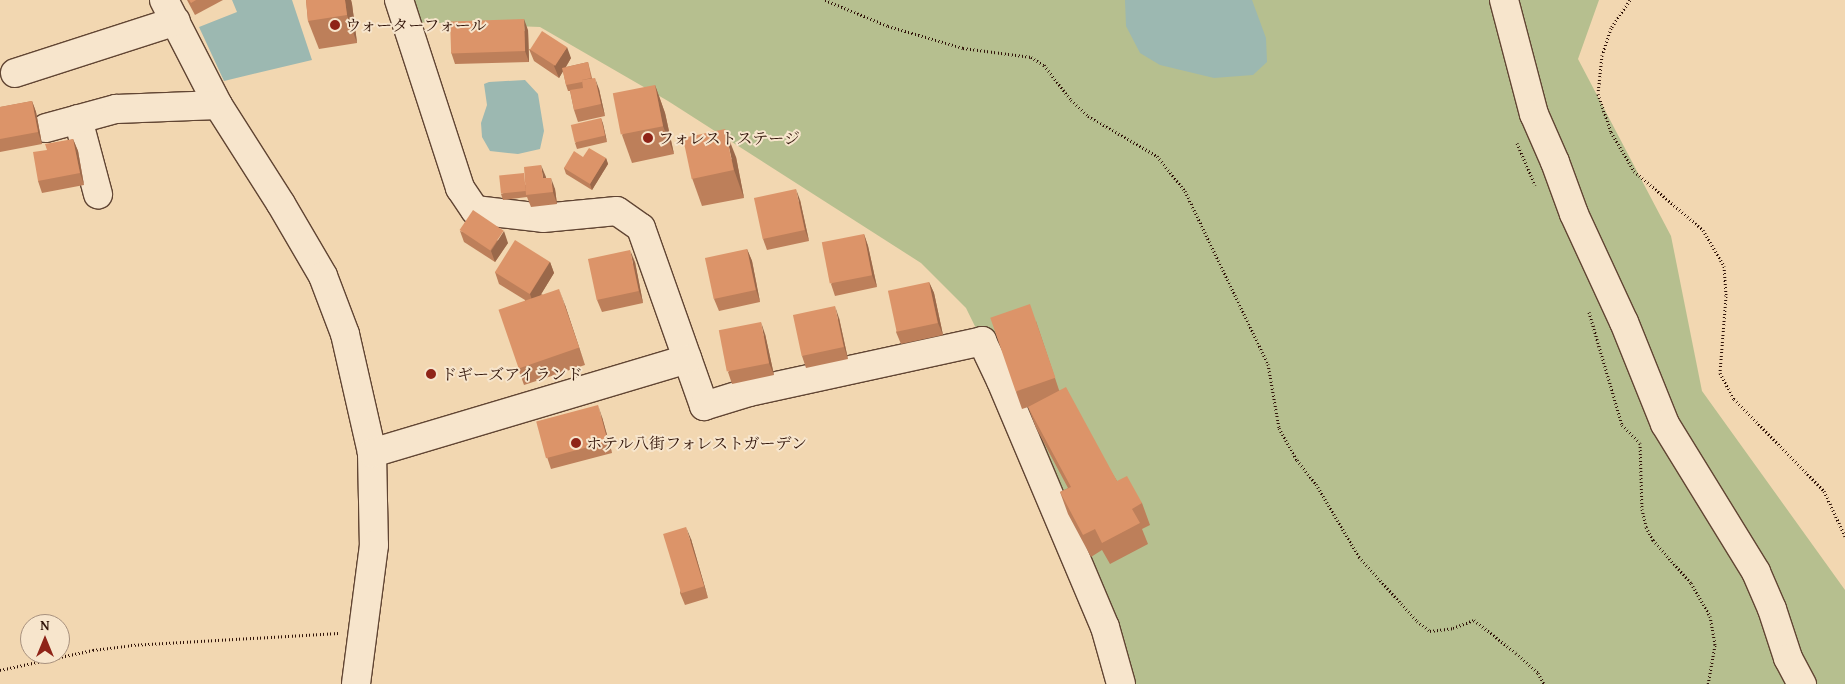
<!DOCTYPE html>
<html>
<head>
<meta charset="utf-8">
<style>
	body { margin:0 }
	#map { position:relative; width:1845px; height:684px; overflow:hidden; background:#f2d7b1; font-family:"Gentium Book Plus","Noto Serif JP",serif }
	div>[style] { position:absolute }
	.green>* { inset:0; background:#b6bf8f }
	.water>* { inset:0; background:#9cb8b1 }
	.path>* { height:3px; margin-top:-1.5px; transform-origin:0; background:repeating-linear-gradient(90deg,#311409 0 1px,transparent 0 3.5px) }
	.roads { filter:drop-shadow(1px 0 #614533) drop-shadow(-1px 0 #614533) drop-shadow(0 1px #614533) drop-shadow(0 -1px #614533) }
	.minor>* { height:28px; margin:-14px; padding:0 14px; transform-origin:14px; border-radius:14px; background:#f7e5cc }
	.wall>* { inset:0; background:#bd7f5a }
	.shaded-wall>* { inset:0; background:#9a684a }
	.building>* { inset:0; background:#dc9469; transform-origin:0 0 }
	.dots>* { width:14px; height:14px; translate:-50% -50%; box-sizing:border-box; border:2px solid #f7e5cc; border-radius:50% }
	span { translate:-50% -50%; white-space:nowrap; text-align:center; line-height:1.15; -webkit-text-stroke:4px #f7e5cc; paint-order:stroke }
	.poi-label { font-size:16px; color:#311409 }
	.left { translate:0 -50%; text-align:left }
	.north { position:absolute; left:20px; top:614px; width:50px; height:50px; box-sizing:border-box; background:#f7e5cc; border:1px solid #a8917e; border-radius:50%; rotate:0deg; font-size:14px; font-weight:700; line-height:20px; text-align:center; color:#311409 }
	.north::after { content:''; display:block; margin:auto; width:18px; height:22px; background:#8f2418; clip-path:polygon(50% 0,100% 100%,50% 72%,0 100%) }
</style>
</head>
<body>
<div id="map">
	<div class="green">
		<i style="clip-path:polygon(403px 0,1599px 0,1578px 59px,1671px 236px,1702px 391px,1845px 590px,1845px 684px,1129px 684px,998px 373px,966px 308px,921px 263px,668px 101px,540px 27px,415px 22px)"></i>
	</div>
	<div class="water">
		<i style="clip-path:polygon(232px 0,292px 0,312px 60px,224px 81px,199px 27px,237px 12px)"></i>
		<i style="clip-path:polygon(1125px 0,1252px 0,1266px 38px,1267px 62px,1253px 75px,1214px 78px,1160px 65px,1140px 53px,1126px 26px)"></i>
		<i style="clip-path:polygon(525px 80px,538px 94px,544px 131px,540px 149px,518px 154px,490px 151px,482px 137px,481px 123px,487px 105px,484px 84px,489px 82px)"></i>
	</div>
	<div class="path">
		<i style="left:825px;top:0;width:68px;rotate:22.4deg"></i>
		<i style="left:888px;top:26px;width:78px;rotate:16.3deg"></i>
		<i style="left:963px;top:48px;width:69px;rotate:7.5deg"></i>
		<i style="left:1031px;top:57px;width:15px;rotate:32deg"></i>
		<i style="left:1044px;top:65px;width:44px;rotate:52.4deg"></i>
		<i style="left:1071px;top:100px;width:23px;rotate:43deg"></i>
		<i style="left:1088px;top:116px;width:80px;rotate:30.1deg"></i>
		<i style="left:1157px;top:156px;width:45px;rotate:51.3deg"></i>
		<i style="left:1185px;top:191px;width:192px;rotate:64.4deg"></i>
		<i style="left:1268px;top:364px;width:65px;rotate:80.2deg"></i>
		<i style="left:1279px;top:428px;width:37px;rotate:61deg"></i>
		<i style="left:1297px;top:460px;width:31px;rotate:52deg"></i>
		<i style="left:1316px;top:484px;width:85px;rotate:59.5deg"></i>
		<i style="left:1359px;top:557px;width:86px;rotate:47.8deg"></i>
		<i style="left:1417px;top:621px;width:16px;rotate:38deg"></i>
		<i style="left:1430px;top:631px;width:23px;rotate:-7deg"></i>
		<i style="left:1453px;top:628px;width:22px;rotate:-21deg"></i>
		<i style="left:1474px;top:620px;width:53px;rotate:38.2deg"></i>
		<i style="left:1516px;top:653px;width:30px;rotate:42deg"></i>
		<i style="left:1538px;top:673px;width:13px;rotate:61deg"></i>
		<i style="left:1630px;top:0;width:34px;rotate:124deg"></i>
		<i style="left:1611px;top:28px;width:28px;rotate:108deg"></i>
		<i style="left:1602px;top:55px;width:39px;rotate:96deg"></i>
		<i style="left:1598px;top:94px;width:40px;rotate:71.1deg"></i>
		<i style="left:1611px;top:132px;width:45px;rotate:59.5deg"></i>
		<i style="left:1634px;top:171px;width:91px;rotate:40.5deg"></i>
		<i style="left:1703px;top:230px;width:42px;rotate:59.7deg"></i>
		<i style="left:1724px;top:266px;width:30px;rotate:86deg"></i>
		<i style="left:1726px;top:296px;width:77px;rotate:94.5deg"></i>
		<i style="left:1720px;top:373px;width:30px;rotate:62deg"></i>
		<i style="left:1734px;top:399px;width:129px;rotate:45.6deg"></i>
		<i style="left:1824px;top:491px;width:50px;rotate:65deg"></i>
		<i style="left:1517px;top:143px;width:46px;rotate:66.8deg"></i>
		<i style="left:1589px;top:312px;width:118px;rotate:73.7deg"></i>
		<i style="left:1622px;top:425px;width:25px;rotate:45deg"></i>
		<i style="left:1640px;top:443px;width:66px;rotate:88.3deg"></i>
		<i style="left:1642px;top:509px;width:18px;rotate:77deg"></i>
		<i style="left:1646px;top:527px;width:15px;rotate:62deg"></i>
		<i style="left:1653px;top:540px;width:57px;rotate:48.5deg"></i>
		<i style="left:1691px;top:583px;width:38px;rotate:60deg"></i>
		<i style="left:1710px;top:616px;width:29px;rotate:80deg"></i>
		<i style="left:1715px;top:645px;width:40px;rotate:100deg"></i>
		<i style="left:0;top:670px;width:95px;rotate:-12.1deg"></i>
		<i style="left:93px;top:650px;width:38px;rotate:-7deg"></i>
		<i style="left:131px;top:645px;width:208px;rotate:-3.3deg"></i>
	</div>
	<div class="roads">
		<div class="minor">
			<i style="left:164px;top:0;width:118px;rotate:62.8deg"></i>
			<i style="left:218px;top:105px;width:117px;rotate:57.5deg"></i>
			<i style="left:281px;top:204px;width:83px;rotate:59.7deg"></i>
			<i style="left:323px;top:276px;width:62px;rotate:69.2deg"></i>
			<i style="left:345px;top:334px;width:122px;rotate:77.2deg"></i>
			<i style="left:372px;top:453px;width:92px;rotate:88.8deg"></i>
			<i style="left:374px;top:545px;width:140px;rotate:97.4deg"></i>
			<i style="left:399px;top:0;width:198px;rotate:72deg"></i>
			<i style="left:460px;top:188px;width:27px;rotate:56deg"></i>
			<i style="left:475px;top:210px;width:68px;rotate:6.7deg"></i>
			<i style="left:543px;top:218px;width:74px;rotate:-5.4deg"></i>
			<i style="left:617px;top:211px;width:29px;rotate:35deg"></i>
			<i style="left:641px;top:228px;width:189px;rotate:70.5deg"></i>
			<i style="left:704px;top:406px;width:47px;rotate:-17.3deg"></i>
			<i style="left:749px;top:392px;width:239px;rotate:-12.3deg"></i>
			<i style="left:982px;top:341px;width:44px;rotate:64.6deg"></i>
			<i style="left:1001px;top:381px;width:267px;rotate:67.1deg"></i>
			<i style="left:1105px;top:627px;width:59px;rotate:74.3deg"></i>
			<i style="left:1504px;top:0;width:118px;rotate:75.3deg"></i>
			<i style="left:1534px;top:114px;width:52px;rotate:66.4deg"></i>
			<i style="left:1555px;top:162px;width:55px;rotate:69.9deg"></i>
			<i style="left:1574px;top:214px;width:119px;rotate:65.2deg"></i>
			<i style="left:1624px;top:322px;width:110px;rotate:68.1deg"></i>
			<i style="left:1665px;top:424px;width:174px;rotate:58.4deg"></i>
			<i style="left:1756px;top:572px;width:40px;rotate:66.6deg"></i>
			<i style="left:1772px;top:609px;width:52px;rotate:71.9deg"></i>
			<i style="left:1788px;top:658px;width:30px;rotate:62deg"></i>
			<i style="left:15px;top:73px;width:169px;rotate:-17.9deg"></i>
			<i style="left:78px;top:119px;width:78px;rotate:75.1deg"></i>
			<i style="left:46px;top:128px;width:73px;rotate:-15.2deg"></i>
			<i style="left:116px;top:109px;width:102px;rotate:-2.2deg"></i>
			<i style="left:372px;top:453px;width:329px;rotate:-16.6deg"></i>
		</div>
	</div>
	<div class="wall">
		<i style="clip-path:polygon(187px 0,223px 0,195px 15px)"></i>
		<i style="clip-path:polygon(306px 0,351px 0,352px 4px,357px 43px,319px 49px,308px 21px)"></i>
		<i style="clip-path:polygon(528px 30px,529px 62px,455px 64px,451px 52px)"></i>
		<i style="clip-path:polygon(529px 49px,571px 58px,566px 67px,588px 62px,592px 78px,599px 89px,605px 116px,578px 122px,574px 110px,570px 91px,568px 91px,566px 85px,563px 71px,559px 78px,534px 61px)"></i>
		<i style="clip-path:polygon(655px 85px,665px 113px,674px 154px,632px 163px,622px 135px)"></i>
		<i style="clip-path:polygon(32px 101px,36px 112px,42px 144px,0 152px,0 107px)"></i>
		<i style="clip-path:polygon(601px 118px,603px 124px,607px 142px,577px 149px,575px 143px)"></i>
		<i style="clip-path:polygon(73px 139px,78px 151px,84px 185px,42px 193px,38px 181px,47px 150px)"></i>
		<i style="clip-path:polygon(583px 157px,606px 158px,608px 164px,592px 190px,566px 174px,564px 168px)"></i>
		<i style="clip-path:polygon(736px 157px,744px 198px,702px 206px,692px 178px)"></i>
		<i style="clip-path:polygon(546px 177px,546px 178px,555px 189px,557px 204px,531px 207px,527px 197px,503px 200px,501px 194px)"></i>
		<i style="clip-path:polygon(800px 200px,809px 241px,767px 250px,763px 239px)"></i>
		<i style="clip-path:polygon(460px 231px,508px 243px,495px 262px,464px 242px)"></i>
		<i style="clip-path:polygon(864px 234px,868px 246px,877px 287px,835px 296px,831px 284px)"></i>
		<i style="clip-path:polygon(747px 249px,752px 261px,760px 302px,719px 311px,714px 299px)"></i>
		<i style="clip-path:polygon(550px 262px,554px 273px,541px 294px,565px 305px,585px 365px,524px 385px,518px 368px,525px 300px,499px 284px,495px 272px)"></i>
		<i style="clip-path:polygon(635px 262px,643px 303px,602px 312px,597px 300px)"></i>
		<i style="clip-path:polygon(929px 282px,934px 293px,943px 335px,901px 344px,896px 332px)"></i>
		<i style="clip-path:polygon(839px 318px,848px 359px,806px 368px,802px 356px)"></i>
		<i style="clip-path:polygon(1036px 321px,1059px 390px,1117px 481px,1142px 503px,1150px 525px,1142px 529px,1148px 544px,1110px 564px,1102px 550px,1091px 557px,1068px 514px,1060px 492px,1068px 488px,1036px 428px,1028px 407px,1031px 406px,1022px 409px,1016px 392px)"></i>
		<i style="clip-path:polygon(765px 334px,774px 375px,732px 384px,728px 372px)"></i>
		<i style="clip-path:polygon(602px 417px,612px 453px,551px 469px,547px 457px)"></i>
		<i style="clip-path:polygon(691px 539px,708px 598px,685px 605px,680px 593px)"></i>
	</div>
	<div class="shaded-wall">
		<i style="clip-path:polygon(345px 0,351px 0,352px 4px,357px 43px,347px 15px)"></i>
		<i style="clip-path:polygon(524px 19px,528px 30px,529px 62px,525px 51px)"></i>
		<i style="clip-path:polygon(567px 47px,571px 58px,559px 78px,554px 66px)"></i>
		<i style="clip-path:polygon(595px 78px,599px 89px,605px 116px,601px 104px)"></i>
		<i style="clip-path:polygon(655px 85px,665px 113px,674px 154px,663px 126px)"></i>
		<i style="clip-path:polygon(32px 101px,36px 112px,42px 144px,38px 132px)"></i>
		<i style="clip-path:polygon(601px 118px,603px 124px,607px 142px,605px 136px)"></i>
		<i style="clip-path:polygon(725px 129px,736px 157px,744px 198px,734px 170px)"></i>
		<i style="clip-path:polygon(73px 139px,78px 151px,84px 185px,80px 173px)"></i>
		<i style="clip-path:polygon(606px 158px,608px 164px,592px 190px,590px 184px)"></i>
		<i style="clip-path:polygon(541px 165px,546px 177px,547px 190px,543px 178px)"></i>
		<i style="clip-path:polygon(551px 178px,555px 189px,557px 204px,553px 192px)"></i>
		<i style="clip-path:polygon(796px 189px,800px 200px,809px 241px,805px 230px)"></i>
		<i style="clip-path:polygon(504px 231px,508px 243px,495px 262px,491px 251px)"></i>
		<i style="clip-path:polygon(864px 234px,868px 246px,877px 287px,872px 275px)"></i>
		<i style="clip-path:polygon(747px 249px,752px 261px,760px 302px,756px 290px)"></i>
		<i style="clip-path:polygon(630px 250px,635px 262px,643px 303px,639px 291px)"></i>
		<i style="clip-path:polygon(550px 262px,554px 273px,534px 306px,530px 294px)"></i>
		<i style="clip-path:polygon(929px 282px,934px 293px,943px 335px,938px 323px)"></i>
		<i style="clip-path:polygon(559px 289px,565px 305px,585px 365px,579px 348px)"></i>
		<i style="clip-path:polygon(835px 306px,839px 318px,848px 359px,844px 347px)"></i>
		<i style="clip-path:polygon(761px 322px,765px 334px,774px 375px,769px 363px)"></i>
		<i style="clip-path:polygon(598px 405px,602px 417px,612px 453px,608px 442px)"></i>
		<i style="clip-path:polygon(686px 527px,691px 539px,708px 598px,704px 586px)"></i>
	</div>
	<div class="building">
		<i style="clip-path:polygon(189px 0,196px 0,191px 3px)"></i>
		<i style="clip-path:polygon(306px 0,345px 0,347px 15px,308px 21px)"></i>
		<i style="left:524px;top:19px;width:32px;height:74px;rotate:88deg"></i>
		<i style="left:542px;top:31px;width:30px;height:22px;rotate:33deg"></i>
		<i style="clip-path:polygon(588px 62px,591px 78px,582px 80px,582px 82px,566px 85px,562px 68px)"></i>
		<i style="clip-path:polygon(595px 78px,601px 104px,574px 110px,570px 90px,583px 88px,582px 80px)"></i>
		<i style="left:655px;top:85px;width:42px;height:43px;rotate:79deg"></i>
		<i style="clip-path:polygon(32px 101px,38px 132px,0 139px,0 107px)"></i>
		<i style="left:601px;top:118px;width:18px;height:31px;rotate:77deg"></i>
		<i style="left:725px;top:129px;width:42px;height:43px;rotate:78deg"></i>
		<i style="clip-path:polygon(73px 139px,80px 173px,38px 181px,33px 152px,47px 150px,45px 144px)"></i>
		<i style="clip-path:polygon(589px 148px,606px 158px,590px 184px,564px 168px,574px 151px,583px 157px)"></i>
		<i style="clip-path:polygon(541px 165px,543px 178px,551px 178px,553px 192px,526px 195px,524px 167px)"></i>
		<i style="left:524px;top:173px;width:18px;height:25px;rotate:84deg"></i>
		<i style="left:796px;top:189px;width:42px;height:43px;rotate:78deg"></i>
		<i style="left:473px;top:210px;width:37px;height:24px;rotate:34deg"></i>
		<i style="left:864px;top:234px;width:42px;height:43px;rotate:79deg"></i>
		<i style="left:515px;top:240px;width:41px;height:38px;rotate:32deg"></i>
		<i style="left:747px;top:249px;width:42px;height:43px;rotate:78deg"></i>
		<i style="left:630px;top:250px;width:42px;height:43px;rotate:78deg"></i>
		<i style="left:929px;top:282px;width:42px;height:42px;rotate:78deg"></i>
		<i style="left:559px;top:289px;width:62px;height:64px;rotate:71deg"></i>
		<i style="left:1030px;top:304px;width:78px;height:42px;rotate:71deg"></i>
		<i style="left:835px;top:306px;width:42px;height:43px;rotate:78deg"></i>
		<i style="left:761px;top:322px;width:42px;height:43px;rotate:79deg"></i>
		<i style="clip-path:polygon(1066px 387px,1117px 481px,1127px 476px,1142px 503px,1132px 509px,1140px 523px,1102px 543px,1095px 529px,1083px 535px,1060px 492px,1071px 487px,1028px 407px)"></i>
		<i style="left:598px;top:405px;width:38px;height:64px;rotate:75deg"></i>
		<i style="left:686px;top:527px;width:62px;height:24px;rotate:73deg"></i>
	</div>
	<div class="dots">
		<i style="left:335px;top:25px;background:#8f2418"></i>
		<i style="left:648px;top:138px;background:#8f2418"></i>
		<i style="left:431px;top:374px;background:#8f2418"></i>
		<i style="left:576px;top:443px;background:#8f2418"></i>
	</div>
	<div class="poi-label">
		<span class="left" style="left:345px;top:25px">ウォーターフォール</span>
		<span class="left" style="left:658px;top:138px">フォレストステージ</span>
		<span class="left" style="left:441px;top:374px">ドギーズアイランド</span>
		<span class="left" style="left:586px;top:443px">ホテル八街フォレストガーデン</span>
	</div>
	<div class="north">N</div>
</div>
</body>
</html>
